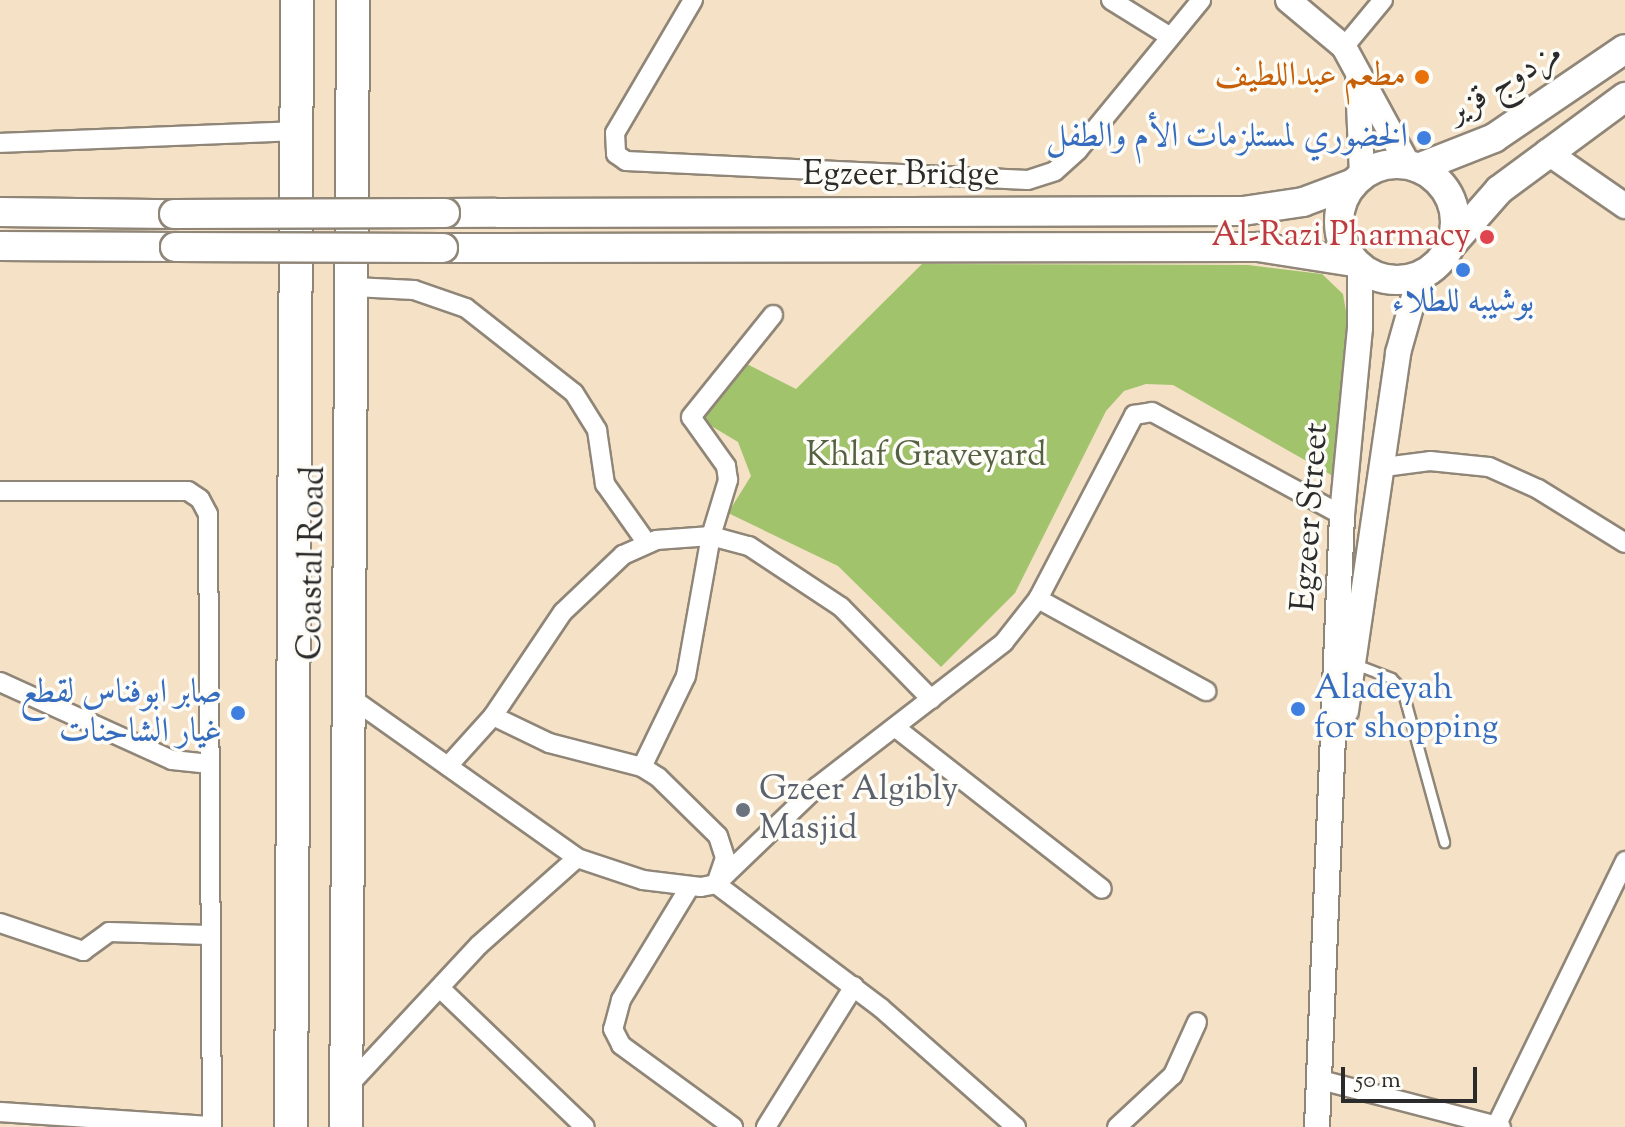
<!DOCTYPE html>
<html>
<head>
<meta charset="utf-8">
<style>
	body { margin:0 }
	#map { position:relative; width:1625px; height:1127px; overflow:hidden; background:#f4e1c6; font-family:"Sorts Mill Goudy",Amiri,serif }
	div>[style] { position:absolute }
	.green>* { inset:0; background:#a1c36c }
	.roads { filter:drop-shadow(2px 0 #908678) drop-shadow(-2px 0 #908678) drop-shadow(0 2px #908678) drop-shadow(0 -2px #908678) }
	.lane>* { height:9px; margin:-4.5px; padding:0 4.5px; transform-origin:4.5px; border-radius:4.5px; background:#fff }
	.street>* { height:18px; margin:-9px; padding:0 9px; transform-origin:9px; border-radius:9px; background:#fff }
	.secondary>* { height:24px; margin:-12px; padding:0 12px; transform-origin:12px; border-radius:12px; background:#fff }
	.primary>* { height:28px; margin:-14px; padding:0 14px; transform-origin:14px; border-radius:14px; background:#fff }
	.primary>.ring { margin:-14px; padding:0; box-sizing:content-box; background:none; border:28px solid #fff; border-radius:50% }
	.highway>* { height:32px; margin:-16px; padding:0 16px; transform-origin:16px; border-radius:16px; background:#fff }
	.bridges { filter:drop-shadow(2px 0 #908678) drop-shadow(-2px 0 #908678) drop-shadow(0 2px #908678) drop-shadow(0 -2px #908678) }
	.primary-bridge>* { height:28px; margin:-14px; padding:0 14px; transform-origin:14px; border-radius:14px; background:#fff }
	.dots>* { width:22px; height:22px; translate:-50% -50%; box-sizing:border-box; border:4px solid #fdfcf7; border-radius:50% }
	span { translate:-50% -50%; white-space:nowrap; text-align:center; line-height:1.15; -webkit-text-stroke:7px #fdfcf7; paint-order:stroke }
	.food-label { font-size:34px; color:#c56008 }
	.right { translate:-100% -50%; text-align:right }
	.street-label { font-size:34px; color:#2b2b2b }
	.shop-label { font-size:34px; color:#366cbe }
	.left { translate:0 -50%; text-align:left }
	.health-label { font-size:34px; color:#be3a42 }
	.park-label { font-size:34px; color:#546042 }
	.worship-label { font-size:34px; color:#5b616d }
	.scale { position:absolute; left:1341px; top:1067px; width:136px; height:36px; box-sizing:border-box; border:4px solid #2b2b2b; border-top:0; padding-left:10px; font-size:24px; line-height:28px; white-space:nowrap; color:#2b2b2b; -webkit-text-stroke:6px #fdfcf7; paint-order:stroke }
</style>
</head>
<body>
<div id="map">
	<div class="green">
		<i style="clip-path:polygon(922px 264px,1248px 265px,1322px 274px,1343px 294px,1347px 317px,1333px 476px,1173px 385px,1146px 384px,1124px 391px,1106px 411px,1015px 593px,941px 667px,838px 566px,728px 513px,751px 476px,738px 442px,703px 421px,743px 362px,796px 389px)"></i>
	</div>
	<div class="roads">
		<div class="lane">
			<i style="left:1355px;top:664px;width:39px;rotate:21deg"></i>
			<i style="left:1391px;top:678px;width:16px;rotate:45deg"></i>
			<i style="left:1402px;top:689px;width:159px;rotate:74.6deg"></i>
		</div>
		<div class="street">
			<i style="left:693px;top:0;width:154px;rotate:120.4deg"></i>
			<i style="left:615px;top:133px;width:21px;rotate:87deg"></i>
			<i style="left:616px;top:154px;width:12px;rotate:35deg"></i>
			<i style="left:626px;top:161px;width:402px;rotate:2.7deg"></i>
			<i style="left:1028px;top:180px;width:28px;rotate:-18deg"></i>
			<i style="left:1055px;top:171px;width:31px;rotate:-42deg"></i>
			<i style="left:1078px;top:150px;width:194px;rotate:-50.6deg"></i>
			<i style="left:1111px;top:0;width:68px;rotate:31.8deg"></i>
			<i style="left:1344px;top:47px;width:61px;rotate:-50.3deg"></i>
			<i style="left:0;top:143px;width:296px;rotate:-2.3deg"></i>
			<i style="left:354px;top:287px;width:60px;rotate:2.9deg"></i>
			<i style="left:414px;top:290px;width:55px;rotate:19.1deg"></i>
			<i style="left:466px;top:308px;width:137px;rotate:38.2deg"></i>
			<i style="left:574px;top:393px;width:44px;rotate:58.1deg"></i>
			<i style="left:597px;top:430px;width:55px;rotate:81.6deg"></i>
			<i style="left:605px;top:484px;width:71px;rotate:54.7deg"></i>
			<i style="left:1384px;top:467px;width:46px;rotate:-7.4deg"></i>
			<i style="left:1430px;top:461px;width:59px;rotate:5.8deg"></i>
			<i style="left:1489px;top:467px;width:54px;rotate:24.2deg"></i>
			<i style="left:1538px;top:489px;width:102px;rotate:31.8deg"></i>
			<i style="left:0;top:491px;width:188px"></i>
			<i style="left:188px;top:491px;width:14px;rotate:34deg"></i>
			<i style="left:200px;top:499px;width:17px;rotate:62deg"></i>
			<i style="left:208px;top:514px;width:613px;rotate:89.63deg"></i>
			<i style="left:1038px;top:599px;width:192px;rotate:28.7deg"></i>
			<i style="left:0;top:682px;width:189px;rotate:24.4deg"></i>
			<i style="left:172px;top:760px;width:36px;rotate:6deg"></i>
			<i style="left:350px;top:697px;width:278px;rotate:35.3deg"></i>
			<i style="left:577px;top:858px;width:70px;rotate:18.4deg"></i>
			<i style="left:643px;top:880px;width:58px;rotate:6.9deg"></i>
			<i style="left:701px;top:887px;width:15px;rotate:-11deg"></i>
			<i style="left:716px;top:884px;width:141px;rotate:-43.9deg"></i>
			<i style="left:818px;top:786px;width:235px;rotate:-37.7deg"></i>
			<i style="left:1004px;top:642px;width:55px;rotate:-51.7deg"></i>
			<i style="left:1038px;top:599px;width:208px;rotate:-62.4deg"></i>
			<i style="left:1134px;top:415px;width:18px;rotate:-9deg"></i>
			<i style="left:1152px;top:412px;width:216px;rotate:28.5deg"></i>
			<i style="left:493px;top:716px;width:62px;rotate:25.7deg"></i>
			<i style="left:549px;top:743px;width:96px;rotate:14.5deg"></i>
			<i style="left:642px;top:767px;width:19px;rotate:32deg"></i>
			<i style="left:658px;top:777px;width:84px;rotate:44.5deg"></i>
			<i style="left:718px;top:836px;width:23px;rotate:72deg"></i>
			<i style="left:725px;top:858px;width:24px;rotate:109deg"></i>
			<i style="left:896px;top:728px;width:261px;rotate:38deg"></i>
			<i style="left:448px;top:766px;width:67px;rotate:-48deg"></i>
			<i style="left:493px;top:716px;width:125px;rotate:-56.1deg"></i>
			<i style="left:563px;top:612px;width:83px;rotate:-43.5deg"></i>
			<i style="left:623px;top:555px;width:36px;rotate:-24deg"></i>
			<i style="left:656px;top:540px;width:55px;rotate:-4.2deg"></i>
			<i style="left:711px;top:536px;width:39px;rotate:15deg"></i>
			<i style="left:749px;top:546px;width:110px;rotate:33.5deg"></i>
			<i style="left:841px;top:607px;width:129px;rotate:45.6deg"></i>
			<i style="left:642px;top:767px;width:101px;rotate:-64.2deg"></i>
			<i style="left:686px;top:676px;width:142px;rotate:-79.9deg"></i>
			<i style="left:711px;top:536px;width:59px;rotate:-73.1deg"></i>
			<i style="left:728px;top:480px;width:14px;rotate:-98deg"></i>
			<i style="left:726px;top:466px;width:60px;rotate:-125.5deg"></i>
			<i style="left:691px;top:417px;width:131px;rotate:-51.2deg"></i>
			<i style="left:716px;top:884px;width:206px;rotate:36.9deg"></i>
			<i style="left:881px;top:1008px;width:180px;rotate:41.4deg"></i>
			<i style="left:689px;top:888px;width:131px;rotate:121.3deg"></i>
			<i style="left:621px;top:1000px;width:30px;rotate:105deg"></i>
			<i style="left:613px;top:1029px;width:18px;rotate:63deg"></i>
			<i style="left:621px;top:1045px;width:139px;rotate:36.2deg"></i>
			<i style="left:0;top:923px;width:88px;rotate:18.6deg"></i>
			<i style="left:83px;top:951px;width:32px;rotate:-36deg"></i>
			<i style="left:109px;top:932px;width:100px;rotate:1.7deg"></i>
			<i style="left:441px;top:989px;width:199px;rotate:43.8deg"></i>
			<i style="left:1317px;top:1079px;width:190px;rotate:14.6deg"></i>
			<i style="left:347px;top:1087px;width:194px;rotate:-47.1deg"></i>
			<i style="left:479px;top:945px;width:131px;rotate:-41.6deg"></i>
			<i style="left:0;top:1112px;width:212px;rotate:3.8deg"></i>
			<i style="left:1496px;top:1126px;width:295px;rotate:-64deg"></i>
			<i style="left:766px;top:1127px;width:166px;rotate:-58deg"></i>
			<i style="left:1117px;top:1127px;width:76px;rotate:-42.9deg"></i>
			<i style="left:1173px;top:1075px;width:58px;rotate:-65.6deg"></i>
		</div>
		<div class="secondary">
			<i style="left:1288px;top:0;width:73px;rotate:40deg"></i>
			<i style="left:1344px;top:47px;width:136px;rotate:61.4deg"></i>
			<i style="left:1358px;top:80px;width:96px;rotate:87.6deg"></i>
			<i style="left:1547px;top:152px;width:95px;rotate:34.7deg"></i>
			<i style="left:1346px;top:711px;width:362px;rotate:-81.7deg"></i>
			<i style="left:1398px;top:353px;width:81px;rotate:-74.2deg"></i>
			<i style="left:1317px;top:1127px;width:613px;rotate:-87.66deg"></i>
			<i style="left:1342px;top:515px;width:188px;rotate:-84.5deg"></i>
			<i style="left:1360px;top:328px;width:60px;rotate:-90deg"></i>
		</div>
		<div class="primary">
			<i class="ring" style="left:1339px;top:164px;width:88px;height:88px"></i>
			<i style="left:1418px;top:168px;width:82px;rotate:-21.5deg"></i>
			<i style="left:1494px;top:138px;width:158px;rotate:-34.2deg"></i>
			<i style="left:0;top:212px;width:174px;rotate:0.7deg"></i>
			<i style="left:445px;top:213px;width:798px;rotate:-0.14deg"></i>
			<i style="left:1243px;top:211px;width:61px;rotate:-8.5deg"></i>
			<i style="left:1303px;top:202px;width:54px;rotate:-20.4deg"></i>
			<i style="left:0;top:246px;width:175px;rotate:0.3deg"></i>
			<i style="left:1449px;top:247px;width:76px;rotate:-48.7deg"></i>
			<i style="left:1499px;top:190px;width:157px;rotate:-36.4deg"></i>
			<i style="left:443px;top:248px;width:816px;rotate:-0.07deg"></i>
			<i style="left:1259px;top:247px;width:96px;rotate:9deg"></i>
		</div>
		<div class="highway">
			<i style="left:291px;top:1127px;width:1127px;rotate:-89.69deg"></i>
			<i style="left:346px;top:1127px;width:1127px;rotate:-89.64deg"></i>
		</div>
	</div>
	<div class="bridges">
		<div class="primary-bridge">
			<i style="left:174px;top:214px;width:271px;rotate:-0.2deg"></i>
			<i style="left:175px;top:247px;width:268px;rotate:0.2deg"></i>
		</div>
	</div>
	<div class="dots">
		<i style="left:1422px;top:77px;background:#e8710a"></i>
		<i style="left:1424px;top:138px;background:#3f7fe0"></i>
		<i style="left:1487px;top:237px;background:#e0444e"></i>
		<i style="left:1463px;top:270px;background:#3f7fe0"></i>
		<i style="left:1298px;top:709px;background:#3f7fe0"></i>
		<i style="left:238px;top:713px;background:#3f7fe0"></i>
		<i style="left:743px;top:810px;background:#6b7280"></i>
	</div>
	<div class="food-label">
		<span class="right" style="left:1406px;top:77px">مطعم عبداللطيف</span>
	</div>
	<div class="street-label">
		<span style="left:1505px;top:83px;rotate:-31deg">مزدوج قزير</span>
		<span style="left:901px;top:176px">Egzeer Bridge</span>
		<span style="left:1311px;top:517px;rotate:-86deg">Egzeer Street</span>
		<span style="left:313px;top:563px;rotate:-89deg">Coastal Road</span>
	</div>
	<div class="shop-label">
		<span class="right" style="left:1408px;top:138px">الخضوري لمستلزمات الأم والطفل</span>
		<span style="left:1463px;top:303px">بوشيبه للطلاء</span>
		<span class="left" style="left:1314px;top:709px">Aladeyah<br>for shopping</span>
		<span class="right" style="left:222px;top:713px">صابر ابوفناس لقطع<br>غيار الشاحنات</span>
	</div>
	<div class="health-label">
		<span class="right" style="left:1471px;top:237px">Al-Razi Pharmacy</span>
	</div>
	<div class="park-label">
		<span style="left:926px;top:457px">Khlaf Graveyard</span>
	</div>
	<div class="worship-label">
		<span class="left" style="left:759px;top:810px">Gzeer Algibly<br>Masjid</span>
	</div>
	<div class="scale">50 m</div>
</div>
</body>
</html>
